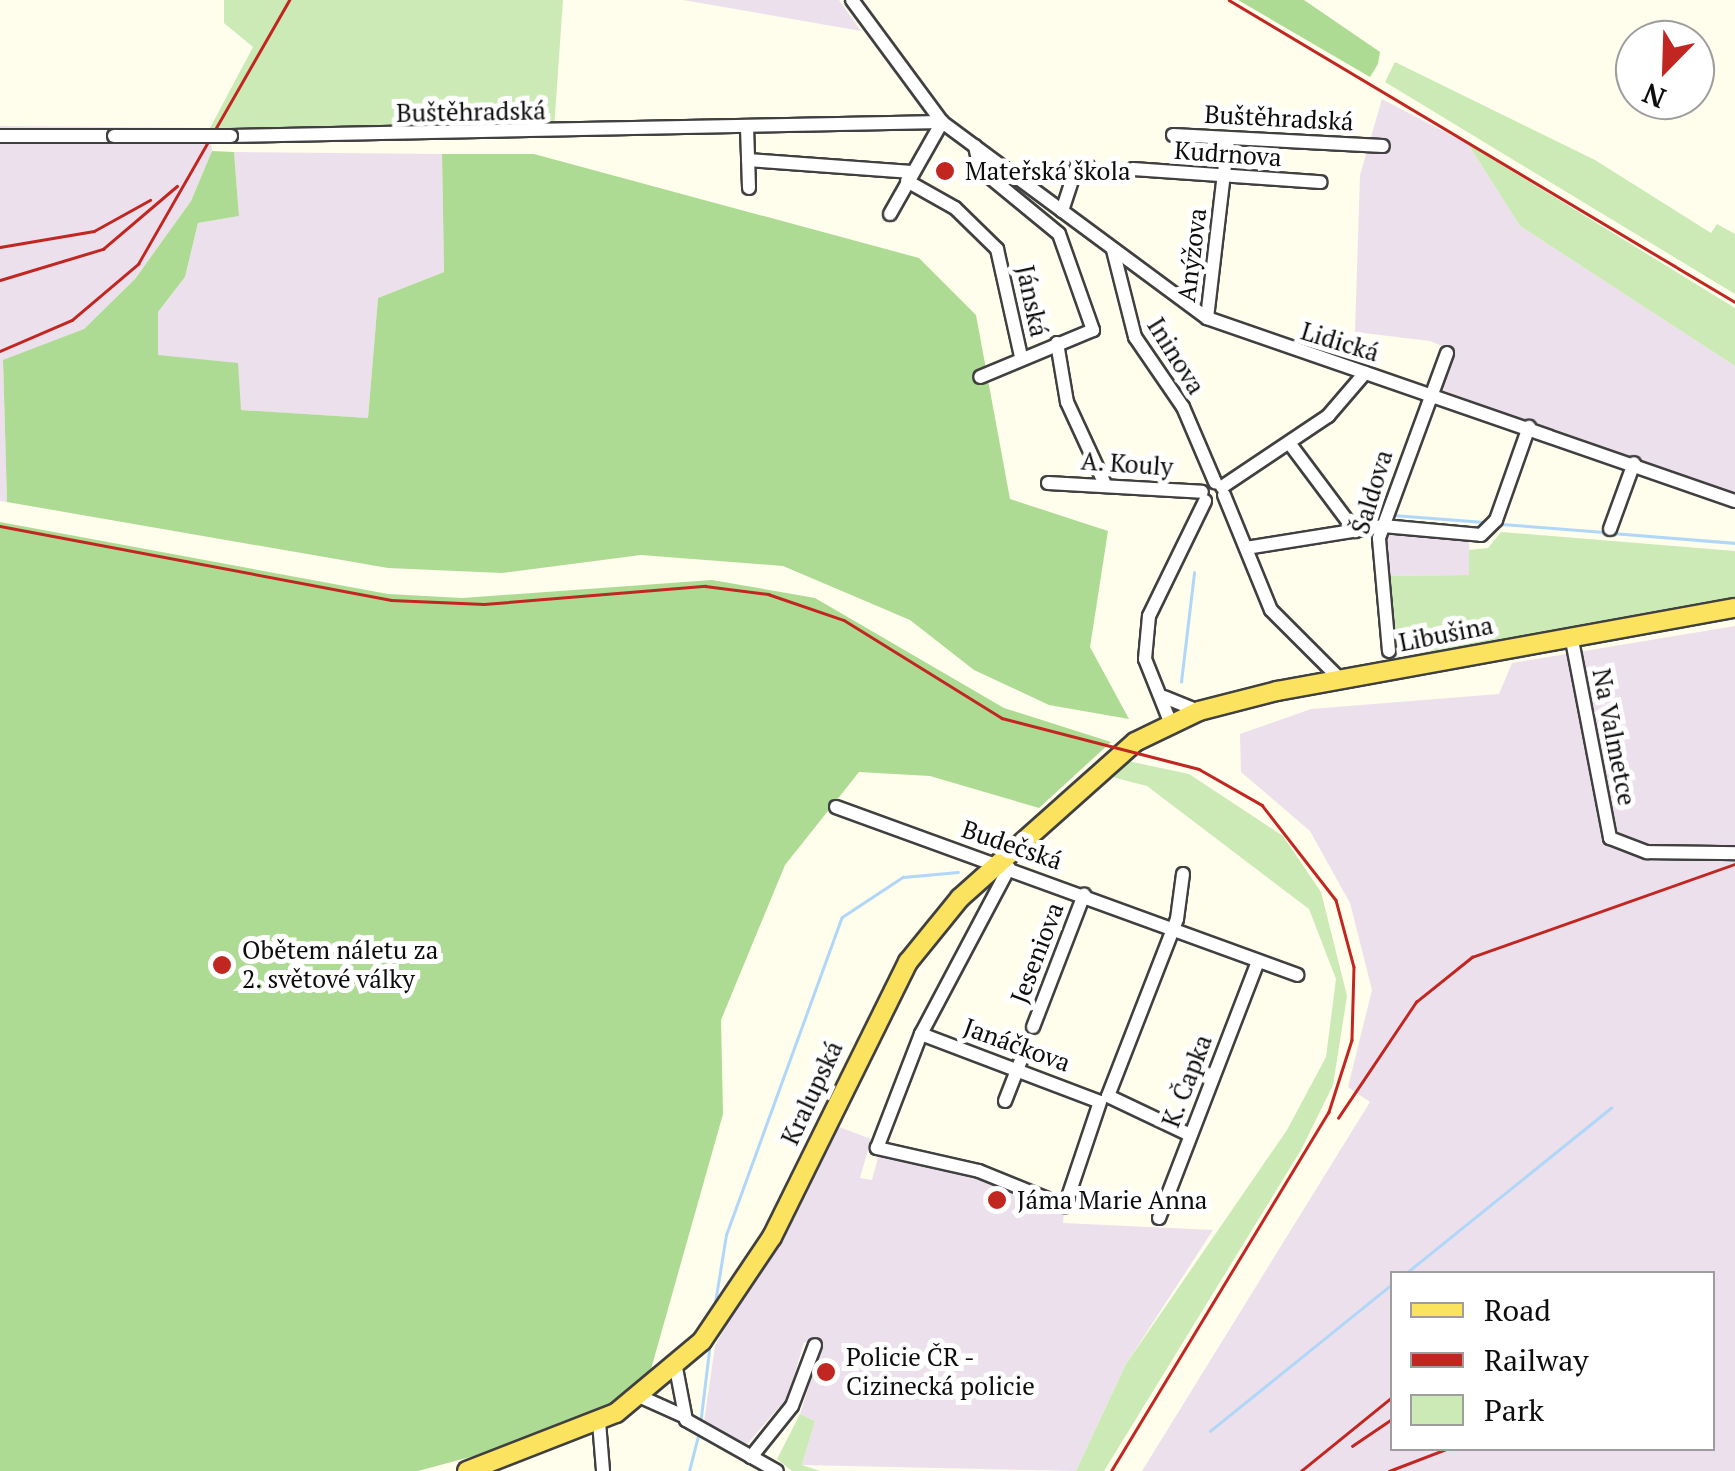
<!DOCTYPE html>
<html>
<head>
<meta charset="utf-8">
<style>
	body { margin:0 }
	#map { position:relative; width:1735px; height:1471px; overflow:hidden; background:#fffdec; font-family:"PT Serif",serif }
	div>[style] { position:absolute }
	.industrial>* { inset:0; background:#ece0ec }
	.green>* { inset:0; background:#cceab5 }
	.forest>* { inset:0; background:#aedb94 }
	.stream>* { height:2.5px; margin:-1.25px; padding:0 1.25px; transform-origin:1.25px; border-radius:1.25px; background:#b0d7f8 }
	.roads { filter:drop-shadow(2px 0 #404040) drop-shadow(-2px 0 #404040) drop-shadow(0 2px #404040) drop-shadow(0 -2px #404040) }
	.minor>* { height:12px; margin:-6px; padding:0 6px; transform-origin:6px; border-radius:6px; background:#fff }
	.major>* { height:18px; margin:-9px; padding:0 9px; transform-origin:9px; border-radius:9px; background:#fce35f }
	.rail>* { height:2.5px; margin:-1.25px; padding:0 1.25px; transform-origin:1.25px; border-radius:1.25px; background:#c12621 }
	.bridges { filter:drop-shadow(2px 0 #404040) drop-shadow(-2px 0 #404040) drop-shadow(0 2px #404040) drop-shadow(0 -2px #404040) }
	.minor-bridge>* { height:12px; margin:-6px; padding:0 6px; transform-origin:6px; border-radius:6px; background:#fff }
	.dots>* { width:28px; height:28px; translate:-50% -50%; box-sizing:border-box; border:5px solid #fff; border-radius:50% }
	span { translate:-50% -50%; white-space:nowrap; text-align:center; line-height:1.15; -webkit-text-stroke:10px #fff; paint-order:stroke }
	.street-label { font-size:25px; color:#0d0d0d }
	.poi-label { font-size:25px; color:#0d0d0d }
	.left { translate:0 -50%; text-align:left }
	.legend { position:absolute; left:1390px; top:1271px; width:325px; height:180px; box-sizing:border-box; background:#fff; border:2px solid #9e9e9e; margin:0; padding:12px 18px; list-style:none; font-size:30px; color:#0d0d0d }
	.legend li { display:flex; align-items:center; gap:20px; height:50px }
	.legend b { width:50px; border:2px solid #9e9e9e }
	.north { position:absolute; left:1615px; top:20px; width:100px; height:100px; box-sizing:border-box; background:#fff; border:2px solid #9e9e9e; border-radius:50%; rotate:203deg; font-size:28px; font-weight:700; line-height:40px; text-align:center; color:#0d0d0d }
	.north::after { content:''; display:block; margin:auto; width:35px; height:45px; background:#c12621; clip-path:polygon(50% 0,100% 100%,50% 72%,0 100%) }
</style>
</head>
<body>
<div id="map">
	<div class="industrial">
		<i style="clip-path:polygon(683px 0,839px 0,861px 31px)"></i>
		<i style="clip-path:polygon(1382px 99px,1468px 144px,1520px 226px,1735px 366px,1735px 495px,1439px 389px,1451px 350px,1430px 341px,1355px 332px,1360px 175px)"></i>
		<i style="clip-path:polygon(0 126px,210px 128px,212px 151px,191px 201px,135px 279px,84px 329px,3px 361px,7px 502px,0 501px)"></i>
		<i style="clip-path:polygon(234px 152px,442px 154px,444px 272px,378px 298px,368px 418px,240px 410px,158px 356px,158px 312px,185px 277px,198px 223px,239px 216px)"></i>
		<i style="clip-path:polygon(1386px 528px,1469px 538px,1470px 575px,1382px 576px)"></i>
		<i style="clip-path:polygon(evenodd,1735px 626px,1735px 1471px,1142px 1471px,1370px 1102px,1348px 1087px,1372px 990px,1350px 903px,1310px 831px,1241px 772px,1240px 734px,1311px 709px,1499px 694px,1512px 663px,1735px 626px,1392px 1274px,1712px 1274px,1712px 1448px,1392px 1448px,1392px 1274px)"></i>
		<i style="clip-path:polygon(834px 1125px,871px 1139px,860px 1178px,872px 1180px,879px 1154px,978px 1178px,1064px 1212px,1063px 1223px,1213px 1230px,1126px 1364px,1076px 1471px,802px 1465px,815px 1421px,800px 1414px,821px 1348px,804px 1342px,788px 1397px,747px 1444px,704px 1422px,715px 1346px)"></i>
	</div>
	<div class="green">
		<i style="clip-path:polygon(224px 0,563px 0,554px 129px,210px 128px,253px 47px,224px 23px)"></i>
		<i style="clip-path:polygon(1395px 62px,1595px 160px,1711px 233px,1717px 224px,1735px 234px,1735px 294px,1385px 82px)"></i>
		<i style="clip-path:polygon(1468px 144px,1735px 308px,1735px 366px,1520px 226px)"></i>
		<i style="clip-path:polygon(1501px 532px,1735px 551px,1735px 601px,1397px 661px,1385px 576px,1469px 575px,1469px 550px,1488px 548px)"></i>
		<i style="clip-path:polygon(1123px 760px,1189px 774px,1283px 836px,1321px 892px,1347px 996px,1333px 1085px,1301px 1150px,1104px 1471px,1076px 1471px,1126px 1364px,1287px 1130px,1326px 1057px,1336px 979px,1309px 909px,1147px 786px,1104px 775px)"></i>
		<i style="clip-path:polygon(800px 1414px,815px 1421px,802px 1465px,820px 1471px,792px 1471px,777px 1459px)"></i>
	</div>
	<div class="forest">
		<i style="clip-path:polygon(1238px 0,1304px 0,1380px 52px,1378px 64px,1370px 77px)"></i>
		<i style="clip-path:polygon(212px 151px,234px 152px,239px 216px,198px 223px,185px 277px,158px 312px,158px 355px,238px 363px,241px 410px,368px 418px,378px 298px,444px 272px,442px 154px,534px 154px,919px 258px,976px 315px,1010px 499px,1108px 531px,1090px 647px,1129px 719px,1049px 705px,974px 670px,910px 620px,783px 566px,641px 555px,502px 573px,388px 568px,7px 502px,3px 360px,84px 329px,135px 279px,191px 201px)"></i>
		<i style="clip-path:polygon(0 522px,388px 594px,462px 598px,712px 580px,815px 598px,1004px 708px,1111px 742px,1039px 808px,930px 776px,859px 772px,785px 865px,721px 1020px,723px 1114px,644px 1394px,526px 1442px,418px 1471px,0 1471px)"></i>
	</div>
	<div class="stream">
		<i style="left:1393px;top:515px;width:91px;rotate:4.4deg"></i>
		<i style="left:1502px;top:524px;width:102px;rotate:4.5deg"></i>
		<i style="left:1612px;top:533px;width:123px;rotate:4.6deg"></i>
		<i style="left:1181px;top:682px;width:110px;rotate:-83.2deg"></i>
		<i style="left:1405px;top:1274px;width:265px;rotate:-38.9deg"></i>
		<i style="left:714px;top:1309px;width:75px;rotate:-80.8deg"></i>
		<i style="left:726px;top:1235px;width:338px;rotate:-70deg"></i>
		<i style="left:842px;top:917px;width:73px;rotate:-33.3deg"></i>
		<i style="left:903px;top:877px;width:55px;rotate:-5.2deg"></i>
		<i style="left:700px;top:1425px;width:75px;rotate:-83.1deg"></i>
		<i style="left:1210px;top:1431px;width:234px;rotate:-38.9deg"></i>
		<i style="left:689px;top:1471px;width:40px;rotate:-75.6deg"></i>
	</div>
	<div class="roads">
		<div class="minor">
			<i style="left:852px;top:0;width:152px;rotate:53.6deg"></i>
			<i style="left:942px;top:122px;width:330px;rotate:36.5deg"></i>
			<i style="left:1207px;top:318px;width:559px;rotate:19.12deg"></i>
			<i style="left:747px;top:127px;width:61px;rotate:88.1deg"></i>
			<i style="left:1173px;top:135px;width:210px;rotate:3deg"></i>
			<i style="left:0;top:136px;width:114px"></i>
			<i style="left:231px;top:136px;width:711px;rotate:-1.13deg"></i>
			<i style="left:975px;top:146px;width:24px;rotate:78deg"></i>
			<i style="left:980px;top:169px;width:102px;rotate:39.4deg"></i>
			<i style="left:1059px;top:234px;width:102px;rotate:70.5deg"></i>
			<i style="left:1093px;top:330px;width:122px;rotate:157.4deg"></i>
			<i style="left:748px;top:160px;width:164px;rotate:4.2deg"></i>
			<i style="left:1133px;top:169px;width:188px;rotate:4deg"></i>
			<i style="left:907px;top:181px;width:55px;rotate:29.4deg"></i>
			<i style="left:955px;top:208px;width:59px;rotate:44.3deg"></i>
			<i style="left:997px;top:249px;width:110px;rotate:77.4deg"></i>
			<i style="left:1062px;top:211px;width:48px;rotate:-71.9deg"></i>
			<i style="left:1077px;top:165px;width:11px;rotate:5deg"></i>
			<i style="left:890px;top:214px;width:106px;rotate:-60.5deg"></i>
			<i style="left:1113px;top:250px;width:90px;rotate:75.8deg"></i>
			<i style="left:1135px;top:337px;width:85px;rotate:55.6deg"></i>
			<i style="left:1183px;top:407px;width:82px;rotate:66.9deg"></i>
			<i style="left:1207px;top:318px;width:181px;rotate:-83.3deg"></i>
			<i style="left:1057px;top:343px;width:60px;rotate:80.4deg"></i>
			<i style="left:1067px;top:402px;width:88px;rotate:65.2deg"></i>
			<i style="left:1290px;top:444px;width:109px;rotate:53.2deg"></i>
			<i style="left:1048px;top:483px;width:154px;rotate:3.3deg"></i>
			<i style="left:1222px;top:487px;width:128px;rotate:-33.8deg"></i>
			<i style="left:1328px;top:416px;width:57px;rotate:-49.3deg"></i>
			<i style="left:1224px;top:495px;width:124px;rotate:67.8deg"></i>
			<i style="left:1271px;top:610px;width:96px;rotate:45deg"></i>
			<i style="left:1610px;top:529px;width:70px;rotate:-70deg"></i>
			<i style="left:1246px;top:548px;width:139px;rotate:-9.1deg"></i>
			<i style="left:1383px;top:526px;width:98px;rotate:5.2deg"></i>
			<i style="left:1481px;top:535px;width:21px;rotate:-45deg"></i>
			<i style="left:1496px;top:520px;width:99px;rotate:-70.5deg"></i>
			<i style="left:1571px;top:635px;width:207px;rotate:79.1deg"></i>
			<i style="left:1610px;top:838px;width:40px;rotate:21deg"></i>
			<i style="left:1647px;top:852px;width:88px;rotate:0.7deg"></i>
			<i style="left:1389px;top:651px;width:113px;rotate:-95.1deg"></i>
			<i style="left:1379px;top:538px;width:197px;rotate:-69.8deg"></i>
			<i style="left:1164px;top:697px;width:38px;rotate:22deg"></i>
			<i style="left:1171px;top:724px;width:70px;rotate:-111.8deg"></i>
			<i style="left:1145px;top:659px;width:43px;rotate:-84.7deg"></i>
			<i style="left:1149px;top:616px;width:128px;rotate:-64deg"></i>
			<i style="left:836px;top:807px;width:491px;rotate:20deg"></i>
			<i style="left:1183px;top:874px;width:45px;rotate:97.6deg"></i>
			<i style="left:1177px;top:919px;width:190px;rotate:111.3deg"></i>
			<i style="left:1108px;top:1096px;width:91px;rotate:25.4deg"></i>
			<i style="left:1033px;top:1027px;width:142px;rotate:-68.9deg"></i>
			<i style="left:921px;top:1034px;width:191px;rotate:20.8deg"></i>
			<i style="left:1100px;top:1102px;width:110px;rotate:108.6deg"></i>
			<i style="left:1065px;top:1206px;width:93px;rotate:-157.9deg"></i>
			<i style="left:979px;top:1171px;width:105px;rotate:-167.3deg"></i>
			<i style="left:877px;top:1148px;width:122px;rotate:-68.9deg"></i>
			<i style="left:921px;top:1034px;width:188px;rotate:-62.1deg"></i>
			<i style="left:1005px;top:1101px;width:58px;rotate:-68.7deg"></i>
			<i style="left:1159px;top:1218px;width:275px;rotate:-68.9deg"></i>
			<i style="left:676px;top:1368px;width:53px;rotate:79.1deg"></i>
			<i style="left:686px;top:1420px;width:104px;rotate:29.3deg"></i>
			<i style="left:641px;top:1397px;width:44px;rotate:24.2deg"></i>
			<i style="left:599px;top:1422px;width:49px;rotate:85.3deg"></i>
			<i style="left:751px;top:1457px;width:65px;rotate:-51.2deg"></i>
			<i style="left:792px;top:1406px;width:65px;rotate:-69.3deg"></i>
		</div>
		<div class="major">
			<i style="left:467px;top:1471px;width:160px;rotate:-21.3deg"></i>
			<i style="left:616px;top:1413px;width:112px;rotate:-39.9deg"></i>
			<i style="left:702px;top:1341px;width:125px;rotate:-56.1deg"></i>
			<i style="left:772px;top:1237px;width:307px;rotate:-63.7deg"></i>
			<i style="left:908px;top:962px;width:82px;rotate:-50.9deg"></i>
			<i style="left:960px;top:898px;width:234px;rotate:-41.7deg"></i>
			<i style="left:1135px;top:742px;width:71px;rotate:-25.8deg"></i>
			<i style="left:1199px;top:711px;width:81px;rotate:-14.4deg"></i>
			<i style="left:1277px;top:691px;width:465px;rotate:-10.3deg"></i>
		</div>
	</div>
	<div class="rail">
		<i style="left:1229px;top:0;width:589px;rotate:30.83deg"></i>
		<i style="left:0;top:247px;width:95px;rotate:-9.7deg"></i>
		<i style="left:94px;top:231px;width:64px;rotate:-29deg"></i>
		<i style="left:0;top:280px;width:108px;rotate:-16.8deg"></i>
		<i style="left:103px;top:249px;width:97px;rotate:-40.4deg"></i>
		<i style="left:0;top:351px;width:78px;rotate:-23.3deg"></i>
		<i style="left:72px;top:320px;width:87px;rotate:-40.3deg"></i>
		<i style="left:138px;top:264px;width:304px;rotate:-60.2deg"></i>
		<i style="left:0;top:526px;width:398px;rotate:10.7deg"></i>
		<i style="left:391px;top:600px;width:93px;rotate:2.5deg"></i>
		<i style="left:484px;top:604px;width:222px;rotate:-4.7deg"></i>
		<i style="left:705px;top:586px;width:64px;rotate:7.2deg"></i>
		<i style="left:768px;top:594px;width:80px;rotate:18.9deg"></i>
		<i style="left:844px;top:620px;width:186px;rotate:31.8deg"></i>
		<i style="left:1002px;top:718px;width:203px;rotate:14.5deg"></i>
		<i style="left:1199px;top:769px;width:73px;rotate:29.7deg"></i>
		<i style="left:1262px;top:805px;width:120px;rotate:52.1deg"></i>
		<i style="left:1336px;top:900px;width:69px;rotate:75deg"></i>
		<i style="left:1354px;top:967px;width:73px;rotate:91.6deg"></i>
		<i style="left:1352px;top:1040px;width:76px;rotate:107.7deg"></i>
		<i style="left:1329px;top:1112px;width:419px;rotate:121.2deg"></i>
		<i style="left:1338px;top:1118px;width:140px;rotate:-56.1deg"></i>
		<i style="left:1416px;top:1002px;width:72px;rotate:-38.8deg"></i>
		<i style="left:1472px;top:957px;width:279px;rotate:-19.5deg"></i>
		<i style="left:1352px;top:1446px;width:48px;rotate:-34deg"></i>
		<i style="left:1301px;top:1471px;width:117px;rotate:-39.1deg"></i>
		<i style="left:1389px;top:1471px;width:64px;rotate:-21deg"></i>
	</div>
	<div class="bridges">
		<div class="minor-bridge">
			<i style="left:114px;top:136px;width:117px"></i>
		</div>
	</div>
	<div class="dots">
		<i style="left:945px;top:171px;background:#c12621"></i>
		<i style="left:222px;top:965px;background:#c12621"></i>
		<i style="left:997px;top:1200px;background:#c12621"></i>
		<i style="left:826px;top:1372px;background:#c12621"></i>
	</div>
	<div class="street-label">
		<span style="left:471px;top:112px;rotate:-1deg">Buštěhradská</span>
		<span style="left:1279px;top:118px;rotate:3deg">Buštěhradská</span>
		<span style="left:1228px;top:154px;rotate:4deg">Kudrnova</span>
		<span style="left:1192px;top:255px;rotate:-83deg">Anýžova</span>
		<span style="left:1032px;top:301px;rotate:78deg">Jánská</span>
		<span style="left:1340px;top:342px;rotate:17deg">Lidická</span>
		<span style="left:1176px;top:356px;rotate:58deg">Ininova</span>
		<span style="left:1127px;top:464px;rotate:4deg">A. Kouly</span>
		<span style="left:1372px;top:492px;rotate:-73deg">Šaldova</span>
		<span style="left:1446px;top:634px;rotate:-11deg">Libušina</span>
		<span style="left:1614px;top:737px;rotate:79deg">Na Valmetce</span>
		<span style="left:1012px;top:845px;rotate:19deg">Budečská</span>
		<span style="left:1037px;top:953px;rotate:-69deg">Jeseniova</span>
		<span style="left:1017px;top:1045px;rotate:20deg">Janáčkova</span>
		<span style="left:1187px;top:1081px;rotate:-69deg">K. Čapka</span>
		<span style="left:812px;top:1093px;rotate:-65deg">Kralupská</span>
	</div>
	<div class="poi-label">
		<span class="left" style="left:965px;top:171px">Mateřská škola</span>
		<span class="left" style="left:242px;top:965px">Obětem náletu za<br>2. světové války</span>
		<span class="left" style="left:1017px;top:1200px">Jáma Marie Anna</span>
		<span class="left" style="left:846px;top:1372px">Policie ČR -<br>Cizinecká policie</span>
	</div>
	<ul class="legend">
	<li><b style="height:12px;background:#fce35f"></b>Road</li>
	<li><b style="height:12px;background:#c12621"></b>Railway</li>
	<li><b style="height:28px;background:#cceab5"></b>Park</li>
	</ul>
	<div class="north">N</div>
</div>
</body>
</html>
